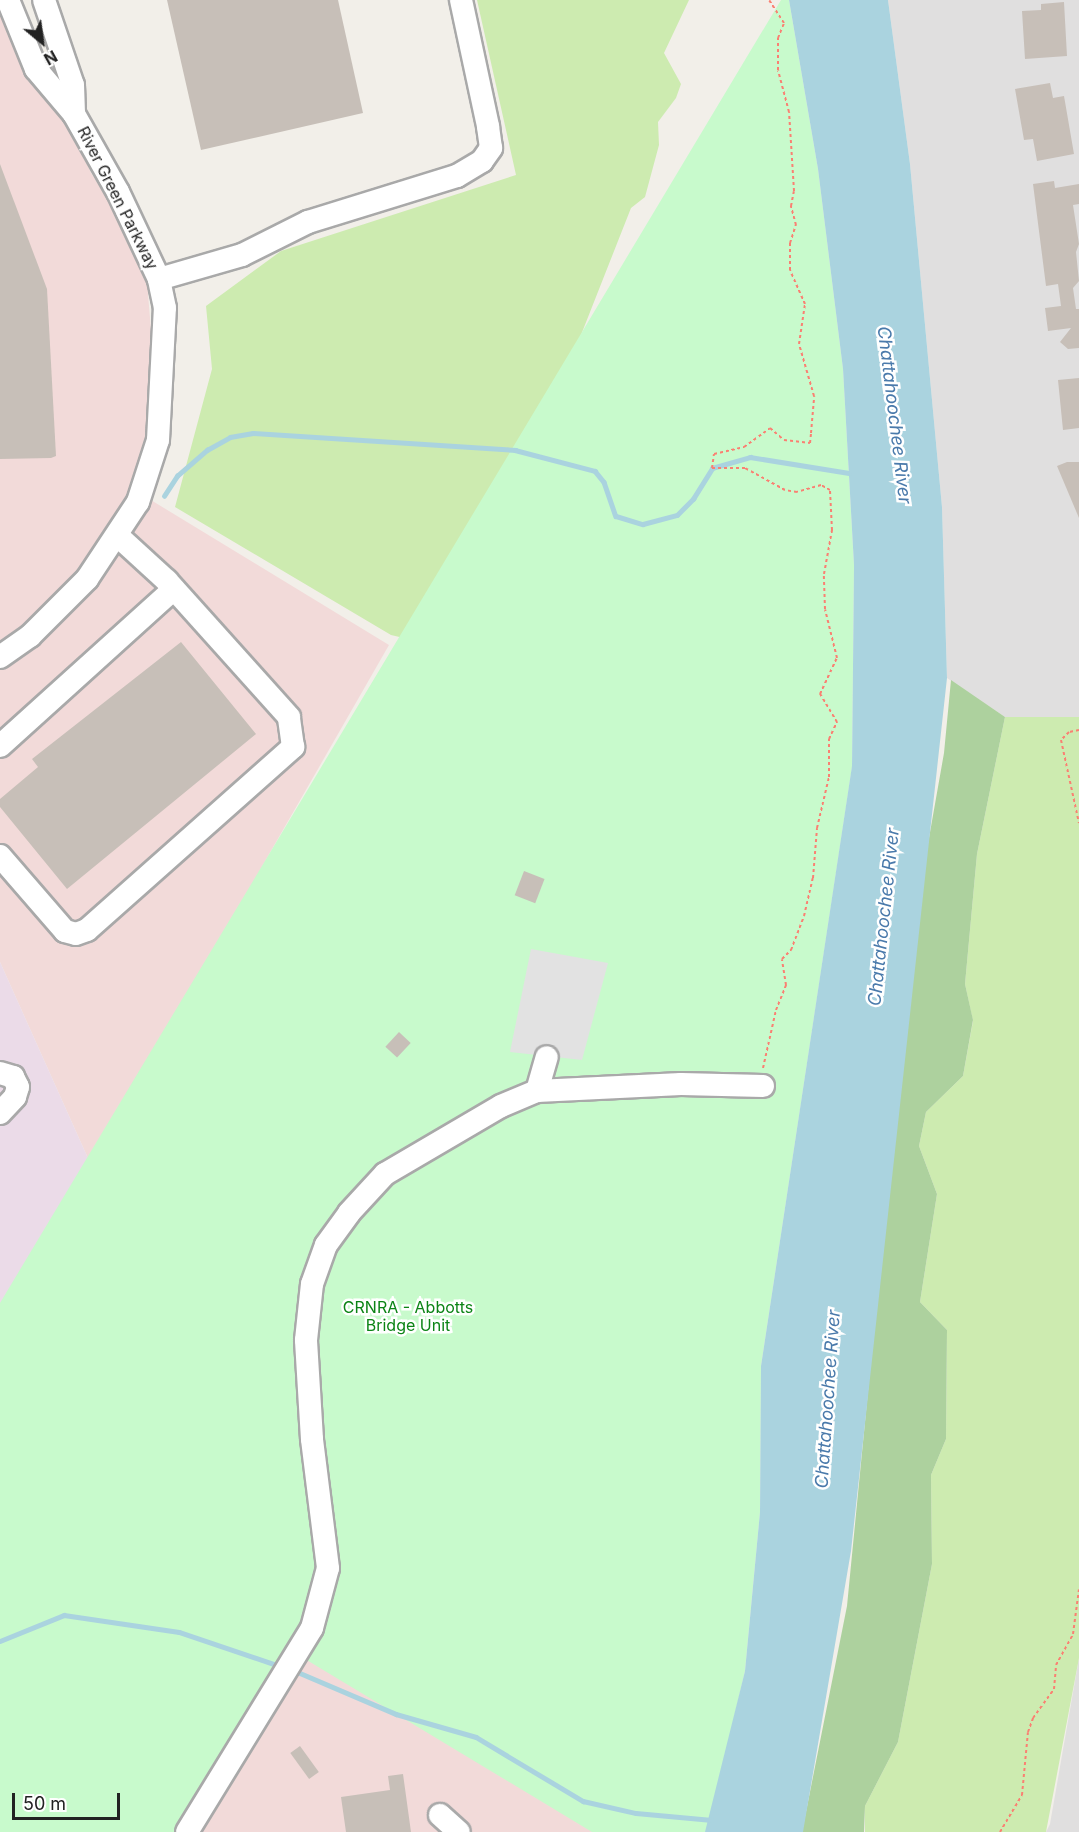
<!DOCTYPE html>
<html>
<head>
<meta charset="utf-8">
<style>
	body { margin:0 }
	#map { position:relative; width:1079px; height:1832px; overflow:hidden; background:#f2efe9; font-family:Inter,sans-serif }
	div>[style] { position:absolute }
	.residential>* { inset:0; background:#e0dfdf }
	.commercial>* { inset:0; background:#f2dad9 }
	.industrial>* { inset:0; background:#ebdbe8 }
	.grass>* { inset:0; background:#cdebb0 }
	.forest>* { inset:0; background:#add19e }
	.park>* { inset:0; background:#c8facc }
	.parking>* { inset:0; background:#e2e2e2 }
	.water>* { inset:0; background:#aad3df }
	.stream>* { height:4.5px; margin:-2.25px; padding:0 2.25px; transform-origin:2.25px; border-radius:2.25px; background:#aad3df }
	.building>* { inset:0; background:#c7bfb8; transform-origin:0 0 }
	.path>* { height:2px; margin-top:-1px; transform-origin:0; background:repeating-linear-gradient(90deg,#fa8072 0 3px,transparent 0 6px) }
	.roads { filter:drop-shadow(2px 0 #a9a9a9) drop-shadow(-2px 0 #a9a9a9) drop-shadow(0 2px #a9a9a9) drop-shadow(0 -2px #a9a9a9) }
	.minor>* { height:22px; margin:-11px; padding:0 11px; transform-origin:11px; border-radius:11px; background:#fff }
	span { translate:-50% -50%; white-space:nowrap; text-align:center; line-height:1.15; -webkit-text-stroke:5px #fff; paint-order:stroke }
	.street-label { font-size:16px; color:#222 }
	.park-label { font-size:16px; color:#0c8416 }
	.water-label { font-size:18px; color:#4a7aab; font-style:italic }
	.north { position:absolute; left:12px; top:12px; width:60px; height:60px; -webkit-text-stroke:4px #fff; paint-order:stroke; rotate:151deg; font-size:16px; font-weight:700; line-height:24px; text-align:center; color:#222 }
	.north::after { content:''; display:block; margin:auto; width:21px; height:27px; background:#222; clip-path:polygon(50% 0,100% 100%,50% 72%,0 100%) }
	.scale { position:absolute; left:12px; top:1793px; width:108px; height:27px; box-sizing:border-box; border:3px solid #222; border-top:0; padding-left:8px; font-size:18px; line-height:21px; white-space:nowrap; color:#222; -webkit-text-stroke:4px #fff; paint-order:stroke }
</style>
</head>
<body>
<div id="map">
	<div class="residential">
		<i style="clip-path:polygon(888px 0,1079px 0,1079px 717px,1005px 717px,947px 678px,942px 507px,910px 164px)"></i>
		<i style="clip-path:polygon(1079px 1658px,1079px 1832px,1046px 1832px,1050px 1824px)"></i>
	</div>
	<div class="commercial">
		<i style="clip-path:polygon(0 0,44px 69px,91px 173px,152px 267px,148px 294px,154px 366px,141px 494px,389px 645px,91px 1165px,0 962px)"></i>
		<i style="clip-path:polygon(307px 1656px,593px 1832px,199px 1832px)"></i>
	</div>
	<div class="industrial">
		<i style="clip-path:polygon(0 962px,91px 1165px,0 1308px)"></i>
	</div>
	<div class="grass">
		<i style="clip-path:polygon(477px 0,689px 0,664px 53px,681px 84px,676px 98px,658px 122px,659px 145px,645px 197px,631px 208px,566px 373px,513px 461px,467px 653px,391px 635px,175px 507px,212px 369px,206px 306px,281px 251px,516px 175px)"></i>
		<i style="clip-path:polygon(1005px 717px,1079px 717px,1079px 1658px,1046px 1832px,865px 1832px,865px 1806px,898px 1742px,932px 1564px,931px 1475px,946px 1439px,947px 1330px,920px 1302px,937px 1194px,919px 1146px,926px 1112px,963px 1076px,973px 1021px,965px 984px,977px 854px)"></i>
	</div>
	<div class="forest">
		<i style="clip-path:polygon(951px 680px,1005px 717px,977px 854px,965px 984px,973px 1020px,963px 1076px,926px 1112px,919px 1146px,937px 1194px,920px 1302px,947px 1330px,946px 1439px,931px 1475px,932px 1564px,898px 1742px,865px 1806px,864px 1832px,802px 1832px,847px 1606px,869px 1381px,876px 1138px,944px 753px)"></i>
	</div>
	<div class="park">
		<i style="clip-path:polygon(781px 0,789px 0,818px 169px,843px 369px,854px 565px,852px 767px,761px 1366px,760px 1512px,745px 1671px,707px 1832px,592px 1832px,305px 1659px,199px 1832px,0 1832px,0 1303px)"></i>
	</div>
	<div class="parking">
		<i style="clip-path:polygon(531px 949px,608px 963px,582px 1060px,510px 1052px)"></i>
	</div>
	<div class="water">
		<i style="clip-path:polygon(789px 0,888px 0,910px 164px,942px 507px,947px 678px,851px 1551px,803px 1832px,705px 1832px,745px 1671px,760px 1512px,761px 1366px,852px 766px,854px 565px,843px 369px,818px 169px)"></i>
	</div>
	<div class="stream">
		<i style="left:164px;top:496px;width:24px;rotate:-57deg"></i>
		<i style="left:177px;top:476px;width:40px;rotate:-41deg"></i>
		<i style="left:207px;top:450px;width:26px;rotate:-29deg"></i>
		<i style="left:230px;top:437px;width:23px;rotate:-10deg"></i>
		<i style="left:253px;top:433px;width:263px;rotate:3.7deg"></i>
		<i style="left:515px;top:450px;width:83px;rotate:14.7deg"></i>
		<i style="left:595px;top:471px;width:14px;rotate:51deg"></i>
		<i style="left:604px;top:482px;width:36px;rotate:71deg"></i>
		<i style="left:616px;top:516px;width:28px;rotate:17deg"></i>
		<i style="left:643px;top:524px;width:35px;rotate:-15deg"></i>
		<i style="left:677px;top:515px;width:23px;rotate:-45deg"></i>
		<i style="left:693px;top:499px;width:36px;rotate:-58deg"></i>
		<i style="left:712px;top:468px;width:40px;rotate:-16deg"></i>
		<i style="left:750px;top:457px;width:100px;rotate:9.2deg"></i>
		<i style="left:0;top:1641px;width:69px;rotate:-22.1deg"></i>
		<i style="left:64px;top:1615px;width:116px;rotate:8.4deg"></i>
		<i style="left:179px;top:1632px;width:107px;rotate:18.6deg"></i>
		<i style="left:293px;top:1670px;width:112px;rotate:23.1deg"></i>
		<i style="left:396px;top:1714px;width:83px;rotate:16deg"></i>
		<i style="left:476px;top:1737px;width:125px;rotate:30.9deg"></i>
		<i style="left:583px;top:1801px;width:54px;rotate:12.8deg"></i>
		<i style="left:636px;top:1813px;width:76px;rotate:5.3deg"></i>
	</div>
	<div class="building">
		<i style="clip-path:polygon(167px 0,338px 0,363px 113px,201px 150px)"></i>
		<i style="clip-path:polygon(1064px 2px,1067px 56px,1025px 59px,1022px 11px,1041px 10px,1041px 4px)"></i>
		<i style="clip-path:polygon(1050px 83px,1053px 98px,1064px 96px,1074px 154px,1037px 161px,1033px 139px,1024px 140px,1015px 89px)"></i>
		<i style="clip-path:polygon(0 164px,47px 289px,56px 456px,51px 458px,0 459px)"></i>
		<i style="clip-path:polygon(1054px 181px,1055px 188px,1079px 184px,1079px 204px,1073px 205px,1079px 244px,1076px 252px,1079px 281px,1073px 288px,1076px 309px,1079px 309px,1079px 348px,1068px 349px,1060px 342px,1071px 328px,1048px 331px,1045px 308px,1061px 306px,1058px 284px,1046px 286px,1033px 184px)"></i>
		<i style="clip-path:polygon(1079px 378px,1079px 428px,1063px 430px,1058px 380px)"></i>
		<i style="clip-path:polygon(1067px 462px,1079px 462px,1079px 518px,1057px 466px)"></i>
		<i style="clip-path:polygon(181px 642px,256px 734px,67px 889px,0 807px,0 799px,38px 767px,32px 759px)"></i>
		<i style="left:524px;top:871px;width:22px;height:26px;rotate:21deg"></i>
		<i style="left:399px;top:1032px;width:16px;height:20px;rotate:43deg"></i>
		<i style="left:300px;top:1746px;width:32px;height:12px;rotate:54deg"></i>
		<i style="clip-path:polygon(403px 1774px,411px 1832px,346px 1832px,341px 1797px,390px 1790px,388px 1776px)"></i>
	</div>
	<div class="path">
		<i style="left:1079px;top:730px;width:10px;rotate:169deg"></i>
		<i style="left:1069px;top:732px;width:11px;rotate:135deg"></i>
		<i style="left:1061px;top:740px;width:85px;rotate:77.8deg"></i>
		<i style="left:763px;top:1068px;width:59px;rotate:-77.4deg"></i>
		<i style="left:776px;top:1010px;width:27px;rotate:-68deg"></i>
		<i style="left:786px;top:985px;width:26px;rotate:-99deg"></i>
		<i style="left:782px;top:959px;width:13px;rotate:-45deg"></i>
		<i style="left:791px;top:950px;width:36px;rotate:-69deg"></i>
		<i style="left:804px;top:916px;width:39px;rotate:-77deg"></i>
		<i style="left:813px;top:878px;width:50px;rotate:-85.4deg"></i>
		<i style="left:817px;top:828px;width:52px;rotate:-76.8deg"></i>
		<i style="left:829px;top:777px;width:38px;rotate:-90deg"></i>
		<i style="left:829px;top:739px;width:19px;rotate:-65deg"></i>
		<i style="left:837px;top:722px;width:33px;rotate:-121deg"></i>
		<i style="left:820px;top:694px;width:40px;rotate:-65deg"></i>
		<i style="left:837px;top:658px;width:50px;rotate:-103.8deg"></i>
		<i style="left:825px;top:609px;width:35px;rotate:-92deg"></i>
		<i style="left:824px;top:574px;width:45px;rotate:-79.7deg"></i>
		<i style="left:832px;top:530px;width:40px;rotate:-92.9deg"></i>
		<i style="left:830px;top:490px;width:10px;rotate:-151deg"></i>
		<i style="left:821px;top:485px;width:25px;rotate:164deg"></i>
		<i style="left:797px;top:492px;width:12px;rotate:-171deg"></i>
		<i style="left:785px;top:490px;width:46px;rotate:-151.2deg"></i>
		<i style="left:745px;top:468px;width:33px;rotate:180deg"></i>
		<i style="left:712px;top:468px;width:14px;rotate:-82deg"></i>
		<i style="left:714px;top:454px;width:31px;rotate:-13deg"></i>
		<i style="left:744px;top:447px;width:32px;rotate:-36deg"></i>
		<i style="left:770px;top:428px;width:18px;rotate:41deg"></i>
		<i style="left:784px;top:440px;width:18px;rotate:6deg"></i>
		<i style="left:802px;top:442px;width:8px;rotate:7deg"></i>
		<i style="left:810px;top:443px;width:10px;rotate:-84deg"></i>
		<i style="left:811px;top:433px;width:37px;rotate:-85deg"></i>
		<i style="left:814px;top:396px;width:54px;rotate:-106.1deg"></i>
		<i style="left:799px;top:344px;width:40px;rotate:-81.5deg"></i>
		<i style="left:805px;top:304px;width:37px;rotate:-114deg"></i>
		<i style="left:790px;top:270px;width:27px;rotate:-90deg"></i>
		<i style="left:790px;top:243px;width:19px;rotate:-72deg"></i>
		<i style="left:796px;top:225px;width:20px;rotate:-105deg"></i>
		<i style="left:791px;top:206px;width:15px;rotate:-79deg"></i>
		<i style="left:794px;top:191px;width:79px;rotate:-93.6deg"></i>
		<i style="left:789px;top:112px;width:43px;rotate:-104.7deg"></i>
		<i style="left:778px;top:70px;width:32px;rotate:-90deg"></i>
		<i style="left:778px;top:38px;width:16px;rotate:-68deg"></i>
		<i style="left:784px;top:23px;width:27px;rotate:-123deg"></i>
		<i style="left:1000px;top:1832px;width:43px;rotate:-59.3deg"></i>
		<i style="left:1022px;top:1795px;width:63px;rotate:-84.6deg"></i>
		<i style="left:1028px;top:1732px;width:15px;rotate:-70deg"></i>
		<i style="left:1033px;top:1718px;width:36px;rotate:-54deg"></i>
		<i style="left:1054px;top:1689px;width:24px;rotate:-85deg"></i>
		<i style="left:1056px;top:1665px;width:35px;rotate:-61deg"></i>
		<i style="left:1073px;top:1634px;width:45px;rotate:-82.4deg"></i>
	</div>
	<div class="roads">
		<div class="minor">
			<i style="left:44px;top:0;width:90px;rotate:71.2deg"></i>
			<i style="left:73px;top:85px;width:29px;rotate:88deg"></i>
			<i style="left:159px;top:279px;width:86px;rotate:-16.1deg"></i>
			<i style="left:242px;top:255px;width:74px;rotate:-26.6deg"></i>
			<i style="left:308px;top:222px;width:156px;rotate:-17.2deg"></i>
			<i style="left:457px;top:176px;width:29px;rotate:-31deg"></i>
			<i style="left:482px;top:161px;width:16px;rotate:-55deg"></i>
			<i style="left:491px;top:148px;width:22px;rotate:-98deg"></i>
			<i style="left:488px;top:126px;width:129px;rotate:-102.1deg"></i>
			<i style="left:0;top:657px;width:37px;rotate:-35deg"></i>
			<i style="left:30px;top:636px;width:81px;rotate:-45deg"></i>
			<i style="left:87px;top:579px;width:92px;rotate:-56.5deg"></i>
			<i style="left:138px;top:502px;width:65px;rotate:-72.1deg"></i>
			<i style="left:158px;top:440px;width:132px;rotate:-87deg"></i>
			<i style="left:165px;top:308px;width:30px;rotate:-102deg"></i>
			<i style="left:159px;top:279px;width:96px;rotate:-115.2deg"></i>
			<i style="left:118px;top:192px;width:90px;rotate:-119.4deg"></i>
			<i style="left:74px;top:114px;width:59px;rotate:-130.2deg"></i>
			<i style="left:36px;top:69px;width:74px;rotate:-112.1deg"></i>
			<i style="left:0;top:746px;width:234px;rotate:-42.1deg"></i>
			<i style="left:0;top:856px;width:99px;rotate:49.1deg"></i>
			<i style="left:65px;top:931px;width:11px;rotate:15deg"></i>
			<i style="left:76px;top:934px;width:12px;rotate:-20deg"></i>
			<i style="left:87px;top:930px;width:276px;rotate:-41.6deg"></i>
			<i style="left:293px;top:747px;width:30px;rotate:-98deg"></i>
			<i style="left:289px;top:717px;width:183px;rotate:-131.9deg"></i>
			<i style="left:167px;top:581px;width:65px;rotate:-137.5deg"></i>
			<i style="left:0;top:1073px;width:14px;rotate:17deg"></i>
			<i style="left:13px;top:1077px;width:11px;rotate:63deg"></i>
			<i style="left:18px;top:1087px;width:10px;rotate:107deg"></i>
			<i style="left:15px;top:1097px;width:22px;rotate:133deg"></i>
			<i style="left:537px;top:1091px;width:35px;rotate:-74deg"></i>
			<i style="left:440px;top:1815px;width:25px;rotate:42deg"></i>
			<i style="left:187px;top:1832px;width:239px;rotate:-58.5deg"></i>
			<i style="left:312px;top:1628px;width:62px;rotate:-75.1deg"></i>
			<i style="left:328px;top:1568px;width:130px;rotate:-97.1deg"></i>
			<i style="left:312px;top:1439px;width:99px;rotate:-93.5deg"></i>
			<i style="left:306px;top:1340px;width:56px;rotate:-83.9deg"></i>
			<i style="left:312px;top:1284px;width:41px;rotate:-70.3deg"></i>
			<i style="left:326px;top:1245px;width:39px;rotate:-54deg"></i>
			<i style="left:349px;top:1213px;width:53px;rotate:-47.3deg"></i>
			<i style="left:385px;top:1174px;width:134px;rotate:-30.4deg"></i>
			<i style="left:501px;top:1106px;width:39px;rotate:-23deg"></i>
			<i style="left:537px;top:1091px;width:144px;rotate:-2.8deg"></i>
			<i style="left:681px;top:1084px;width:82px;rotate:1.4deg"></i>
		</div>
	</div>
	<div class="street-label">
		<span style="left:118px;top:198px;rotate:63deg">River Green Parkway</span>
	</div>
	<div class="park-label">
		<span style="left:408px;top:1316px">CRNRA - Abbotts<br>Bridge Unit</span>
	</div>
	<div class="water-label">
		<span style="left:894px;top:415px;rotate:83deg">Chattahoochee River</span>
		<span style="left:884px;top:917px;rotate:-84deg">Chattahoochee River</span>
		<span style="left:828px;top:1399px;rotate:-86deg">Chattahoochee River</span>
	</div>
	<div class="north">N</div>
	<div class="scale">50 m</div>
</div>
</body>
</html>
